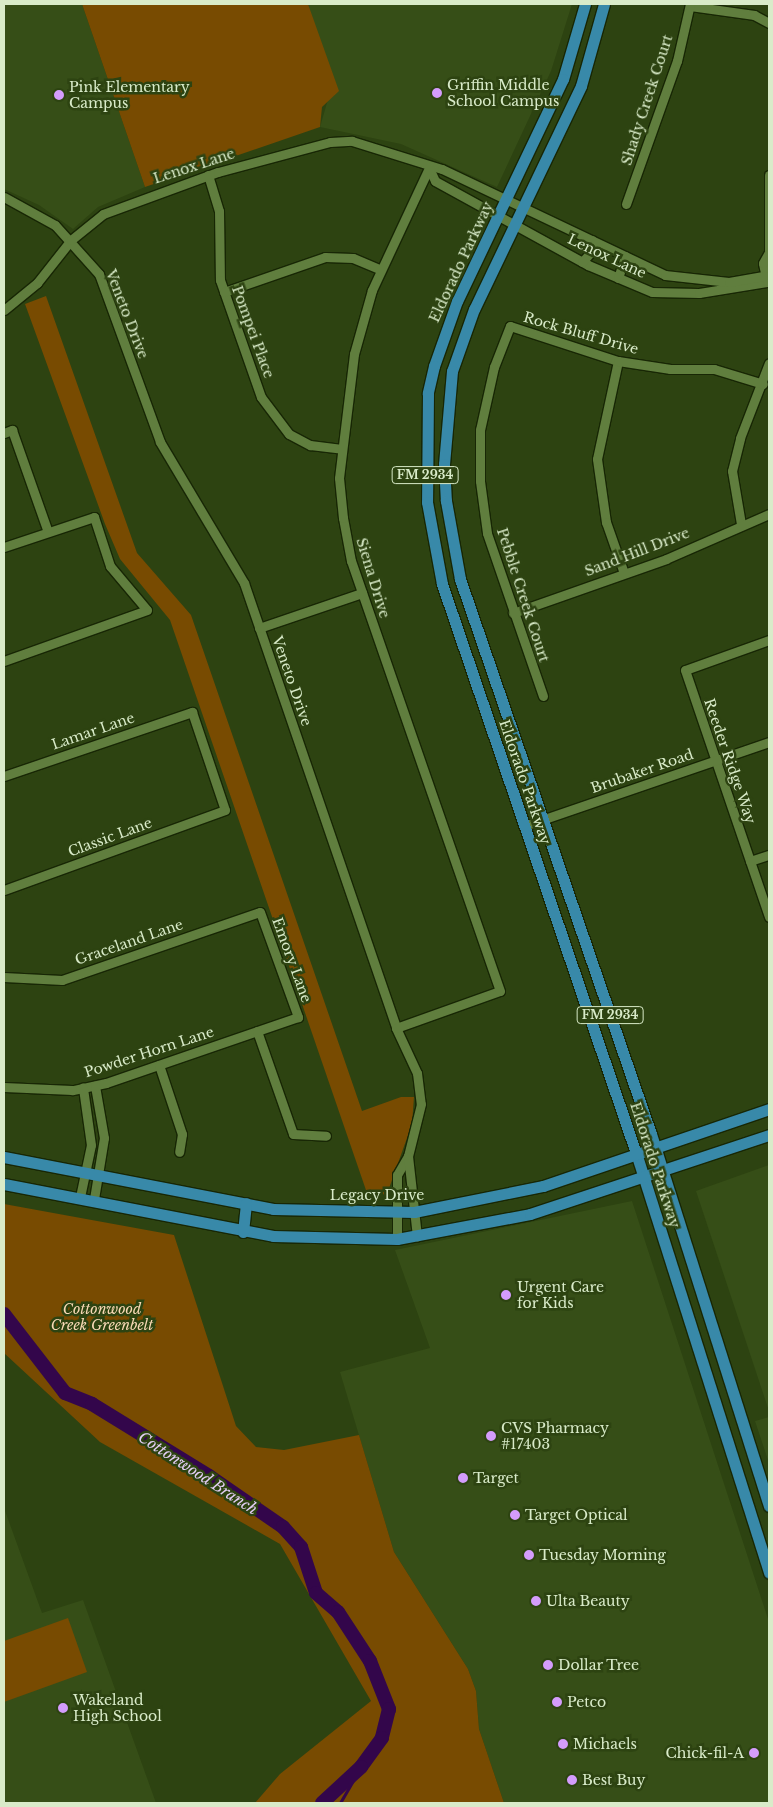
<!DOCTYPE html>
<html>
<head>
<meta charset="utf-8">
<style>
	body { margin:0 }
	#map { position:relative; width:773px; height:1807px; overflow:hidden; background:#2d4311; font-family:"Libre Baskerville",serif }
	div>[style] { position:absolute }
	.built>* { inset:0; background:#364e17 }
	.green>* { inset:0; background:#784b01 }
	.stream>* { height:2.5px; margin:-1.25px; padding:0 1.25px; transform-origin:1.25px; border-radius:1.25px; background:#33064b }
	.river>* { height:14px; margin:-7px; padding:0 7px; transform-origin:7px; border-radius:7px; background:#33064b }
	.roads { filter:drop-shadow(1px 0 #182705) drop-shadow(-1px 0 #182705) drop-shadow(0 1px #182705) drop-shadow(0 -1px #182705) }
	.minor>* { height:9px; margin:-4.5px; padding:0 4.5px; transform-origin:4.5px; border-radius:4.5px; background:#607e3e }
	.major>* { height:11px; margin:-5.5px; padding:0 5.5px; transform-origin:5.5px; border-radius:5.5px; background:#3889a9 }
	.dots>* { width:14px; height:14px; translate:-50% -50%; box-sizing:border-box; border:2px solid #2d4311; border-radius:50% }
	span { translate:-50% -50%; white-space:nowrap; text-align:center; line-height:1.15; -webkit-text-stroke:5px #2d4311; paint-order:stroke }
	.shield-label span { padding:1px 4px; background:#2d4311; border:1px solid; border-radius:4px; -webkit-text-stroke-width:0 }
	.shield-label { font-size:12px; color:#d9ebc9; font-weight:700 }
	.poi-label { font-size:14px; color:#d9ebc9 }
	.left { translate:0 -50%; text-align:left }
	.right { translate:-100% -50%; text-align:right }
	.street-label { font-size:14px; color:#d9ebc9 }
	.park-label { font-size:14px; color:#f9d9b6; font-style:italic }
	.water-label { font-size:15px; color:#e5cff7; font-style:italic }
	.frame { position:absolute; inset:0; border:5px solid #d9ebc9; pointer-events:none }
</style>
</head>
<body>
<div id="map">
	<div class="built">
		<i style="clip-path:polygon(4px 4px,82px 4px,145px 187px,98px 207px,73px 229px,39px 205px,4px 189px)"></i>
		<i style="clip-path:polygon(308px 4px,572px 4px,551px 71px,497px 187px,401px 144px,320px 127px,329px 96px)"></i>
		<i style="clip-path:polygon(769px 1165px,769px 1411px,696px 1191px)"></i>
		<i style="clip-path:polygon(632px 1201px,769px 1622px,769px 1803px,504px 1803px,479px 1729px,476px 1691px,468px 1669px,394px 1552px,340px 1372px,430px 1348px,395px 1250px)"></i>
		<i style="clip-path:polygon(769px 1417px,769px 1463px,755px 1421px)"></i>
		<i style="clip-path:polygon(4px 1508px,42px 1613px,83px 1600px,156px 1803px,4px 1803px)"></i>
	</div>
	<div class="green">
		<i style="clip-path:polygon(82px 4px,308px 4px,339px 91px,322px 107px,320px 127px,145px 187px)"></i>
		<i style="clip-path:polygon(46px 296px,137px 553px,191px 615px,362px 1111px,401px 1097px,414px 1097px,412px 1124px,387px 1194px,368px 1196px,170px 620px,120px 559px,105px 524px,25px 304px)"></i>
		<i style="clip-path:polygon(4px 1204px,174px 1235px,236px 1426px,256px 1447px,284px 1450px,359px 1435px,394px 1552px,468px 1669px,476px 1691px,479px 1729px,504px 1803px,255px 1803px,280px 1774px,371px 1701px,280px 1544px,100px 1442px,4px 1353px)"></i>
		<i style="clip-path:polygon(68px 1618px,87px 1672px,4px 1702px,4px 1641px)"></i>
	</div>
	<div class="stream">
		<i style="left:340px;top:1803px;width:42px;rotate:-59.7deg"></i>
	</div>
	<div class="river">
		<i style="left:4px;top:1314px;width:100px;rotate:52.3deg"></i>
		<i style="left:65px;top:1393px;width:29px;rotate:22deg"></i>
		<i style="left:92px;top:1404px;width:137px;rotate:31.6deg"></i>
		<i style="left:209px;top:1476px;width:90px;rotate:34.6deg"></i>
		<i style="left:283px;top:1527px;width:27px;rotate:48deg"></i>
		<i style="left:301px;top:1547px;width:48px;rotate:71.9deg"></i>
		<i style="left:316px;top:1593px;width:29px;rotate:41deg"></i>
		<i style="left:338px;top:1612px;width:59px;rotate:56.9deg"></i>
		<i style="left:370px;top:1661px;width:52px;rotate:68.4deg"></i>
		<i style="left:389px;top:1709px;width:30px;rotate:104deg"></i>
		<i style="left:382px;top:1738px;width:36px;rotate:126deg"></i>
		<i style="left:361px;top:1767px;width:53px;rotate:137.3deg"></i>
	</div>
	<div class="roads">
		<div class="minor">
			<i style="left:690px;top:6px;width:65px;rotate:8deg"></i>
			<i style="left:754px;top:15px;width:17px;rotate:28deg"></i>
			<i style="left:429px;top:168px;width:14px;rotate:65deg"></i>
			<i style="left:435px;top:181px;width:175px;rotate:28.8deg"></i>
			<i style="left:588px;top:265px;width:69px;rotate:22.9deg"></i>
			<i style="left:652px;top:292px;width:47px;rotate:1.2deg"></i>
			<i style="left:699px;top:293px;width:70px;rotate:-9.1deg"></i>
			<i style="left:208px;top:175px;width:38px;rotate:73deg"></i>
			<i style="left:219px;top:211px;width:69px;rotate:89.2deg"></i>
			<i style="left:220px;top:280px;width:124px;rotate:70.7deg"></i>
			<i style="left:261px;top:397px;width:46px;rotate:52.9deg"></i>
			<i style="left:289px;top:434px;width:24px;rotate:28deg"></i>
			<i style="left:310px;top:445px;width:32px;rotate:7deg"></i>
			<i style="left:769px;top:175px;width:75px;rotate:90deg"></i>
			<i style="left:4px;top:197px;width:58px;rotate:28.8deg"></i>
			<i style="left:55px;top:225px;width:66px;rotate:48.1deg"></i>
			<i style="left:99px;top:274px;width:179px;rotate:70deg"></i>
			<i style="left:160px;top:442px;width:164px;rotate:59.2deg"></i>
			<i style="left:244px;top:583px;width:470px;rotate:71.1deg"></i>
			<i style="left:396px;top:1028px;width:50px;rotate:65deg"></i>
			<i style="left:417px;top:1073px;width:31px;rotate:83deg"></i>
			<i style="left:421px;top:1104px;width:54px;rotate:104deg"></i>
			<i style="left:408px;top:1156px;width:22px;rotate:120deg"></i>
			<i style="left:397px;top:1175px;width:64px;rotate:90deg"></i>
			<i style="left:626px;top:204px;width:152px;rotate:-70.4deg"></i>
			<i style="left:677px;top:61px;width:58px;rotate:-77.2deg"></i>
			<i style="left:582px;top:262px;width:12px;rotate:-48deg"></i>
			<i style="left:590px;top:253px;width:13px;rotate:-81deg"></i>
			<i style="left:618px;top:278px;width:23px;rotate:-72deg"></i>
			<i style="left:767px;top:281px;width:18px;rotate:-103deg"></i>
			<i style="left:763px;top:263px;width:13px;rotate:-61deg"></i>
			<i style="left:224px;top:292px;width:107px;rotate:-19.1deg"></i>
			<i style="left:325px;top:257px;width:28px;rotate:2deg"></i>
			<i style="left:353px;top:258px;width:30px;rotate:23deg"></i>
			<i style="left:4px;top:310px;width:43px;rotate:-39.3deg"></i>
			<i style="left:37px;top:283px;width:55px;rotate:-51.7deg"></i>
			<i style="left:71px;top:240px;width:41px;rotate:-39.1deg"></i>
			<i style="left:103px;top:214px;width:122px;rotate:-20.1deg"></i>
			<i style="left:218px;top:172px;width:116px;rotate:-15deg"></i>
			<i style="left:330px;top:142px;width:22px;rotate:-3deg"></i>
			<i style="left:352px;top:141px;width:94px;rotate:17.3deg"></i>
			<i style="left:442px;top:169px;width:247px;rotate:25.4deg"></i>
			<i style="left:665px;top:275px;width:64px;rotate:6.2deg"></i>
			<i style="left:729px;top:282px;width:36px;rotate:-10deg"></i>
			<i style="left:618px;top:361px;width:100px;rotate:102.1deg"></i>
			<i style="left:597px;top:459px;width:64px;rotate:81.9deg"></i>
			<i style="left:606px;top:522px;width:54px;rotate:70.6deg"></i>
			<i style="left:4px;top:433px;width:9px;rotate:-21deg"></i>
			<i style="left:12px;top:430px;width:108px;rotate:70.6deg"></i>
			<i style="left:741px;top:524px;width:54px;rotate:-99.6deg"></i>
			<i style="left:732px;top:471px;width:34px;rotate:-76deg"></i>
			<i style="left:740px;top:438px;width:80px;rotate:-68.9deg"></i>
			<i style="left:4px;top:547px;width:95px;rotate:-18.4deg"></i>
			<i style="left:94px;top:517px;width:52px;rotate:71.9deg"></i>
			<i style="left:110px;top:566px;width:57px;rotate:49.9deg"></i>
			<i style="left:147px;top:610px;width:152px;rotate:160.4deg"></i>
			<i style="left:513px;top:613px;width:162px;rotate:-19.4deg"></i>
			<i style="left:666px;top:559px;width:112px;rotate:-23.6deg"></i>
			<i style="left:259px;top:628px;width:109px;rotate:-18.8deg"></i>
			<i style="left:769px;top:640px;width:89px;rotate:160.3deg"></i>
			<i style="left:685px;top:670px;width:261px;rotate:71.2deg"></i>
			<i style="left:543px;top:696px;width:172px;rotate:-109deg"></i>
			<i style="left:487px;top:533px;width:52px;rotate:-97.7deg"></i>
			<i style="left:480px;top:481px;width:51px;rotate:-90deg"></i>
			<i style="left:480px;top:430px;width:65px;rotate:-77.5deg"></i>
			<i style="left:494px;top:367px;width:44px;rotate:-68.7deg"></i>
			<i style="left:510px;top:326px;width:114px;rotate:18deg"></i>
			<i style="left:618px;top:361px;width:53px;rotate:8.7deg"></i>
			<i style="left:670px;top:369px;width:44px"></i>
			<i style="left:714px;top:369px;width:51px;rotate:17deg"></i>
			<i style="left:4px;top:776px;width:199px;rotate:-18.8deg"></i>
			<i style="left:192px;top:712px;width:103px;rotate:71.4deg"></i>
			<i style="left:225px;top:810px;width:235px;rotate:160.1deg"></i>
			<i style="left:524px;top:826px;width:259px;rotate:-18.9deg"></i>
			<i style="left:750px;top:861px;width:20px;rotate:-18deg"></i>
			<i style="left:4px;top:977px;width:58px;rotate:3deg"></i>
			<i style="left:62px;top:980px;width:209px;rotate:-19deg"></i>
			<i style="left:260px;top:912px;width:112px;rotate:70.1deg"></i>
			<i style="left:298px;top:1017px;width:203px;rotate:161deg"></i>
			<i style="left:106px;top:1083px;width:35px;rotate:168deg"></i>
			<i style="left:72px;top:1090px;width:68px;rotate:-177.5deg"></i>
			<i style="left:396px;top:1028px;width:110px;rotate:-19.6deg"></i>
			<i style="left:500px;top:991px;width:455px;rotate:-109.1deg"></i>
			<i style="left:351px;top:561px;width:44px;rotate:-100.5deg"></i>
			<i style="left:343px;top:518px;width:40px;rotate:-95.7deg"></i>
			<i style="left:339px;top:478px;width:125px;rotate:-83.1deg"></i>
			<i style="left:354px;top:354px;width:66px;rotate:-74.3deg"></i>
			<i style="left:372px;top:290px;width:135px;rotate:-65deg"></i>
			<i style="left:257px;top:1031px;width:109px;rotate:70.7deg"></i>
			<i style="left:293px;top:1134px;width:33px;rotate:3deg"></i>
			<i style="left:159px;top:1065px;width:73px;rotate:71.6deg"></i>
			<i style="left:182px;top:1134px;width:18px;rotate:99deg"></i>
			<i style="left:408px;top:1156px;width:81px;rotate:83.6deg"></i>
			<i style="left:80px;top:1197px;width:53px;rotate:-78.1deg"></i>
			<i style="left:91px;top:1145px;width:58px;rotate:-98deg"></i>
			<i style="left:94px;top:1199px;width:62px;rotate:-80.7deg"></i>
			<i style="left:104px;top:1138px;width:53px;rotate:-99.8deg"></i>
		</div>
		<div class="major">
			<i style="left:585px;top:4px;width:78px;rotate:106.3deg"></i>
			<i style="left:563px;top:79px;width:246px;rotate:115.5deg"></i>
			<i style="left:457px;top:301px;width:69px;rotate:109.5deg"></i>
			<i style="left:434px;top:366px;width:28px;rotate:103deg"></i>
			<i style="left:428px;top:393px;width:109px;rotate:90.5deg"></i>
			<i style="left:427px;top:502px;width:83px;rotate:79.6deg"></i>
			<i style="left:442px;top:584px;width:604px;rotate:71.18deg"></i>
			<i style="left:637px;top:1156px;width:437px;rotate:72.4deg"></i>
			<i style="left:604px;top:4px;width:85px;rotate:105.7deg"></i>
			<i style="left:581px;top:86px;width:247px;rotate:115.6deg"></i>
			<i style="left:474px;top:309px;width:66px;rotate:109.5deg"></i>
			<i style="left:452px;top:371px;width:93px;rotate:94.9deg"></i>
			<i style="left:444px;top:464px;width:37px;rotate:87deg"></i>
			<i style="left:446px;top:501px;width:79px;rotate:79.8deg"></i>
			<i style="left:460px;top:579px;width:587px;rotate:71.01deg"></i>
			<i style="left:651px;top:1134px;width:390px;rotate:72.4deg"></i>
			<i style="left:4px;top:1157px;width:274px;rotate:10.9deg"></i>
			<i style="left:273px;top:1209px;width:141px;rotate:1.2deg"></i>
			<i style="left:414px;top:1212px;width:132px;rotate:-11.4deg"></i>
			<i style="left:543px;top:1186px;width:239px;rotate:-18.8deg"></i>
			<i style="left:4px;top:1184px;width:274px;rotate:10.9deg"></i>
			<i style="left:273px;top:1236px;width:124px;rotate:1.4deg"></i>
			<i style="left:397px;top:1239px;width:135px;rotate:-10.6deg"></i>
			<i style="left:530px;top:1214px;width:252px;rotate:-18.3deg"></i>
			<i style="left:243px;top:1232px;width:29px;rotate:-84deg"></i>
		</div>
	</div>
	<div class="dots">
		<i style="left:437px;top:93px;background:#d49cfc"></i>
		<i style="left:59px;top:95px;background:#d49cfc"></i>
		<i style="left:506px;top:1295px;background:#d49cfc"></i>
		<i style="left:491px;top:1436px;background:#d49cfc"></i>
		<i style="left:463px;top:1478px;background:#d49cfc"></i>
		<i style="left:515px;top:1515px;background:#d49cfc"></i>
		<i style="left:529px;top:1555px;background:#d49cfc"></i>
		<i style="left:536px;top:1601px;background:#d49cfc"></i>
		<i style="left:548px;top:1665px;background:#d49cfc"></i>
		<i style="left:557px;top:1702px;background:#d49cfc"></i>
		<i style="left:63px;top:1708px;background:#d49cfc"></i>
		<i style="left:563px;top:1744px;background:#d49cfc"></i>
		<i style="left:754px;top:1753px;background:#d49cfc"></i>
		<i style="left:572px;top:1780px;background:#d49cfc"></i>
	</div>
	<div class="shield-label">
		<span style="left:425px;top:475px">FM 2934</span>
		<span style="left:610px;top:1015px">FM 2934</span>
	</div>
	<div class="poi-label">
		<span class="left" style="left:447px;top:93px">Griffin Middle<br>School Campus</span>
		<span class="left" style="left:69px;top:95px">Pink Elementary<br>Campus</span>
		<span class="left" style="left:517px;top:1295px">Urgent Care<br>for Kids</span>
		<span class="left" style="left:501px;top:1436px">CVS Pharmacy<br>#17403</span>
		<span class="left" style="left:473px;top:1478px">Target</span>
		<span class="left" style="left:525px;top:1515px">Target Optical</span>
		<span class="left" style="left:539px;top:1555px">Tuesday Morning</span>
		<span class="left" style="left:546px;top:1601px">Ulta Beauty</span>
		<span class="left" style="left:558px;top:1665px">Dollar Tree</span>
		<span class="left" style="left:73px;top:1708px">Wakeland<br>High School</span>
		<span class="left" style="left:567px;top:1702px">Petco</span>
		<span class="left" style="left:573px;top:1744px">Michaels</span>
		<span class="right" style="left:744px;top:1753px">Chick-fil-A</span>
		<span class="left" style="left:582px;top:1780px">Best Buy</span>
	</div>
	<div class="street-label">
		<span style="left:647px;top:100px;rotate:-72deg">Shady Creek Court</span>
		<span style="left:194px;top:166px;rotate:-18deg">Lenox Lane</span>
		<span style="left:607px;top:256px;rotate:25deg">Lenox Lane</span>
		<span style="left:461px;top:262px;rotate:-65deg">Eldorado Parkway</span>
		<span style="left:127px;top:314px;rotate:69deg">Veneto Drive</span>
		<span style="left:253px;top:332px;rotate:70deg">Pompei Place</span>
		<span style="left:581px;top:333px;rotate:16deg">Rock Bluff Drive</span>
		<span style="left:637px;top:552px;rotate:-21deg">Sand Hill Drive</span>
		<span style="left:373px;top:578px;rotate:73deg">Siena Drive</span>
		<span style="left:523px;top:595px;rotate:72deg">Pebble Creek Court</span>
		<span style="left:292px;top:681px;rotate:71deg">Veneto Drive</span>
		<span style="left:93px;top:731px;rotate:-19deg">Lamar Lane</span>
		<span style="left:730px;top:761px;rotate:71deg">Reeder Ridge Way</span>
		<span style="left:642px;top:771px;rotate:-19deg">Brubaker Road</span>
		<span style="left:525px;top:782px;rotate:71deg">Eldorado Parkway</span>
		<span style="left:110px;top:837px;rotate:-20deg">Classic Lane</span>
		<span style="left:129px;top:942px;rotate:-19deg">Graceland Lane</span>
		<span style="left:292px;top:960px;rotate:70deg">Emory Lane</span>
		<span style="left:149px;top:1052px;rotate:-18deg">Powder Horn Lane</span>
		<span style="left:655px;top:1165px;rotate:72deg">Eldorado Parkway</span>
		<span style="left:377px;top:1195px">Legacy Drive</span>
	</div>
	<div class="park-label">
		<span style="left:102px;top:1317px">Cottonwood<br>Creek Greenbelt</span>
	</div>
	<div class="water-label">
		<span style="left:198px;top:1473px;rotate:33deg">Cottonwood Branch</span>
	</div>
	<div class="frame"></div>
</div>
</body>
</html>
